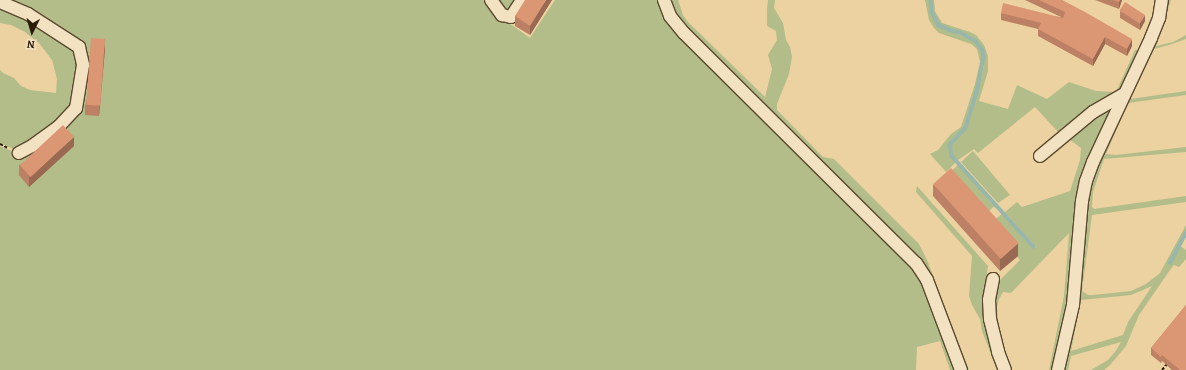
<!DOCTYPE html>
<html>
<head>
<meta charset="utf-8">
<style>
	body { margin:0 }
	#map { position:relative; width:1186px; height:370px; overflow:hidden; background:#ecd2a1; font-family:Alegreya,serif }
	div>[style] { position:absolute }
	.green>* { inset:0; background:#b2bd89; transform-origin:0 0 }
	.stream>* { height:3.5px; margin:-1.75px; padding:0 1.75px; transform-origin:1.75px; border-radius:1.75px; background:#99b6ab }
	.path>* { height:2px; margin-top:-1px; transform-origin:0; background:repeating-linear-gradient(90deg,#2b1b09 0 3px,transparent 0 5px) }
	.roads { filter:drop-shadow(1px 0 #5b492f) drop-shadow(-1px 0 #5b492f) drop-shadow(0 1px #5b492f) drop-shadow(0 -1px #5b492f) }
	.minor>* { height:12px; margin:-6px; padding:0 6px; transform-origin:6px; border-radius:6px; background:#f3e2c2 }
	.wall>* { inset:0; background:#bc8164 }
	.shaded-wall>* { inset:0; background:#996951 }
	.building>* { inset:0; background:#db9674; transform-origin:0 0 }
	span { translate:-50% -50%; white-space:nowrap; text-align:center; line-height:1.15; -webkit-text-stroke:3px #f3e2c2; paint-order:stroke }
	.north { position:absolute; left:12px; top:12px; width:40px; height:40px; -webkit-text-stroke:3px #f3e2c2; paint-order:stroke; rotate:185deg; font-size:11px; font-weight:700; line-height:16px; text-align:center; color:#2b1b09 }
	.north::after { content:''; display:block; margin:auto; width:14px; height:18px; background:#2b1b09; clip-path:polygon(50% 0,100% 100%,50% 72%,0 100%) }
</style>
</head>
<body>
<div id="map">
	<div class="green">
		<i style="clip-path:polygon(1px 0,489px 0,502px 18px,530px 38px,555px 0,660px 0,915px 269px,921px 278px,955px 370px,950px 370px,940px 341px,917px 347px,916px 370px,0 370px,0 146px,19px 154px,78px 109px,81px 46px)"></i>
		<i style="clip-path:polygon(492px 0,520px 0,511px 16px)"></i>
		<i style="clip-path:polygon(669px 0,678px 0,683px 15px,688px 22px,765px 97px,772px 69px,768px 55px,777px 40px,776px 31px,767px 26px,767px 9px,768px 0,775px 0,774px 8px,783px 23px,786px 40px,790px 47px,792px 57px,789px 74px,777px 104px,777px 110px,823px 157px,834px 159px,919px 244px,927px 260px,969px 370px,966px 370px,929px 278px,692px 35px,674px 12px)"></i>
		<i style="clip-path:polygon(925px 0,930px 0,932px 12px,939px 26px,976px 42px,983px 52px,983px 57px,976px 92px,965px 127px,949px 145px,951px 156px,956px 162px,946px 172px,930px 154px,938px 150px,951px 134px,961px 127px,975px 84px,980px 62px,977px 49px,971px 44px,939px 33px,934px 28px,929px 20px)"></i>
		<i style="clip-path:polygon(932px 0,934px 0,935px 11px,942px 23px,970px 32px,976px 35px,984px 45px,988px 56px,988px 71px,979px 101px,1008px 109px,1017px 85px,1047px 99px,1069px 82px,1096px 91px,1116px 92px,1135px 50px,1138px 50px,1116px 97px,1086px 110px,1075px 117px,1060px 132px,1058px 132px,1035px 107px,978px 153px,974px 149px,958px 160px,953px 156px,951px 145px,966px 128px,981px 79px,984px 65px,984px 51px,977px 40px,970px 36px,940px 25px,933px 11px)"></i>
		<i style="clip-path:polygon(evenodd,1166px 0,1171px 0,1156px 46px,1173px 42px,1186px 35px,1186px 39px,1169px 45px,1154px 49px,1130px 99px,1186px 91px,1186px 95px,1128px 103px,1106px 154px,1116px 155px,1186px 147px,1186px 152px,1104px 159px,1093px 192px,1092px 207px,1094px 209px,1186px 196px,1186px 202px,1092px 215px,1082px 291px,1088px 295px,1093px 295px,1122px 292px,1131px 291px,1146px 284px,1160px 273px,1186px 225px,1186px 231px,1169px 262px,1169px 265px,1180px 246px,1186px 250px,1186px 259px,1179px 267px,1174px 265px,1170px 270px,1139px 315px,1126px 346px,1110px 365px,1104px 370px,1091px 370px,1108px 360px,1115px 352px,1121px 342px,1071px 356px,1068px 370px,1062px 370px,1090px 183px,1166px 0,1152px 286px,1128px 322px,1123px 335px,1071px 351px,1081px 300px,1131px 295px,1152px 286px)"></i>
		<i style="clip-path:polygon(0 4px,78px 48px,81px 66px,74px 107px,18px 151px,0 143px,0 70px,3px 73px,14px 78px,21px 86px,30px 90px,56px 93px,57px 79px,52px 60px,39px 43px,25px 32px,11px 25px,0 23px)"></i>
		<i style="clip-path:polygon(1110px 109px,1088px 159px,1080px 183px,1065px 318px,1052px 370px,1049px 370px,1064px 296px,1069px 233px,1011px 293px,1003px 292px,999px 299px,997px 307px,999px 332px,1011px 370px,994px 326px,995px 294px,1000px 280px,1020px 260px,990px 223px,1002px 214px,1033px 249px,1036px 247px,1005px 212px,1017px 202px,1022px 207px,1070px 191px,1080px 160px,1081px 148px,1069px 139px,1098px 114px)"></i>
		<i style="clip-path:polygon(973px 151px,1010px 195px,998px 203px,961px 162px)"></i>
		<i style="left:958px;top:165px;width:55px;height:14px;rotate:48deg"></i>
		<i style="clip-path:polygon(917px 186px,988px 266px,983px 298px,985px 328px,1000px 370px,997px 370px,982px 331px,980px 319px,972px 305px,969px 296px,972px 256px,916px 192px)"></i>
	</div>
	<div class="stream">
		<i style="left:931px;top:0;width:12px;rotate:85deg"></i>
		<i style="left:932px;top:12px;width:15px;rotate:62deg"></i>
		<i style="left:939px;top:25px;width:12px;rotate:24deg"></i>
		<i style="left:950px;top:30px;width:11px;rotate:15deg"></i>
		<i style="left:961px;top:33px;width:17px;rotate:28deg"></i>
		<i style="left:976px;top:41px;width:12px;rotate:55deg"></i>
		<i style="left:983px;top:51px;width:6px;rotate:81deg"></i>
		<i style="left:984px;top:57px;width:36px;rotate:101deg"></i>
		<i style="left:977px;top:92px;width:38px;rotate:107deg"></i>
		<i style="left:966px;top:128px;width:23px;rotate:133deg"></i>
		<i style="left:950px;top:145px;width:11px;rotate:80deg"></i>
		<i style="left:952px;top:156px;width:122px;rotate:48deg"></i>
		<i style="left:1170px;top:263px;width:34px;rotate:-62deg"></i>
	</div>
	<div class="path">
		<i style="left:0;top:144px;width:9px;rotate:27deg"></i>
		<i style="left:1162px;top:370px;width:9px;rotate:-49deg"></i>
	</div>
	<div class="roads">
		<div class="minor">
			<i style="left:491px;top:0;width:19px;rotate:54deg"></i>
			<i style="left:502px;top:15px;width:9px;rotate:13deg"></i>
			<i style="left:511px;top:17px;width:20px;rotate:-57deg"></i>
			<i style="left:664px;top:0;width:17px;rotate:69deg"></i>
			<i style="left:670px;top:16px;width:22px;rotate:51deg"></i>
			<i style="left:684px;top:33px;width:327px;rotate:44.8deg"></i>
			<i style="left:916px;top:263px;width:20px;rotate:57deg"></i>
			<i style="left:927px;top:280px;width:96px;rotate:69.3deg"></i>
			<i style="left:0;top:2px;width:30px;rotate:23deg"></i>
			<i style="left:28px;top:14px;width:61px;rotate:32.9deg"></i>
			<i style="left:79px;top:47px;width:18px;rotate:77deg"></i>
			<i style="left:83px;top:65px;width:44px;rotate:99.2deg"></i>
			<i style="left:76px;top:108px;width:26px;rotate:133deg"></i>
			<i style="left:58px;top:127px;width:32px;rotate:144deg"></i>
			<i style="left:32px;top:146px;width:15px;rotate:152deg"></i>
			<i style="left:1040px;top:156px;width:69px;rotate:-39.7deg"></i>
			<i style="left:1093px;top:112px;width:34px;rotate:-30deg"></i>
			<i style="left:993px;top:279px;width:21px;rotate:101deg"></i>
			<i style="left:989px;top:300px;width:19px;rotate:87deg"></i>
			<i style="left:990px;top:319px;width:34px;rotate:76deg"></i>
			<i style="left:998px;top:352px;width:19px;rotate:69deg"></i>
			<i style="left:1058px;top:370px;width:67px;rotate:-77deg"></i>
			<i style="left:1073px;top:305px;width:104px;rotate:-85.1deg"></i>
			<i style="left:1082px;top:201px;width:20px;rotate:-79deg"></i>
			<i style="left:1086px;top:181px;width:20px;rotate:-70deg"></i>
			<i style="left:1093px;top:162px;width:137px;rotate:-64.9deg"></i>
			<i style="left:1151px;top:38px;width:22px;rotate:-68deg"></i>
			<i style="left:1159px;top:18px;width:18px;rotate:-81deg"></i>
		</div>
	</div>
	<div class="wall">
		<i style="clip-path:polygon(552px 0,530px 35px,515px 26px,515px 16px)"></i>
		<i style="clip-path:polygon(1025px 0,1062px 0,1132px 46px,1127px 56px,1105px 44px,1093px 66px,1038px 36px,1038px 29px,1001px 20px,1001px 13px,1061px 17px)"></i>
		<i style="clip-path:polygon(1095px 0,1122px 0,1119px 9px)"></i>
		<i style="clip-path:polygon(1120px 11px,1145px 21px,1140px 30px,1120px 18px)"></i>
		<i style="clip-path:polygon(105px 49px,99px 116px,85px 115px,85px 105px)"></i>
		<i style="clip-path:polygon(74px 146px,29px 187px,19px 175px,19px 165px)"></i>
		<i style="clip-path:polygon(933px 184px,1018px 256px,1000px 271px,933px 196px)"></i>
		<i style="clip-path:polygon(1186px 305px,1186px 370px,1172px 370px,1162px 361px,1161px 363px,1151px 355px,1151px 348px)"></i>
	</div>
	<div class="shaded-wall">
		<i style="clip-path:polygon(546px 0,552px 0,530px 35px,530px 26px)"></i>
		<i style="clip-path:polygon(1120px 0,1122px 0,1119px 9px,1119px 2px)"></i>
		<i style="clip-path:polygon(1145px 15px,1145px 21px,1140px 30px,1140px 23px)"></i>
		<i style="clip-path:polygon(1105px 37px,1105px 44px,1093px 66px,1093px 59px)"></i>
		<i style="clip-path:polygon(105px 39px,105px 49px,99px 116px,99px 107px)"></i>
		<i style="clip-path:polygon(1132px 39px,1132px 46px,1127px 56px,1127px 49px)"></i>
		<i style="clip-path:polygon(74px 137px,74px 146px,29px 187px,29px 177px)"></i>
		<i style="clip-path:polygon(1018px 243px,1018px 256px,1000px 271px,1000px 259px)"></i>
	</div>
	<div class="building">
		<i style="clip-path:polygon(525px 0,546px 0,530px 26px,515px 16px)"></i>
		<i style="clip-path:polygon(1039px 0,1062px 0,1085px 12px,1132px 39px,1127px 49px,1105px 37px,1093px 59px,1038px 29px,1041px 23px,1001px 13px,1003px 3px,1063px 18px,1065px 12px)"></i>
		<i style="clip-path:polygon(1113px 0,1120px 0,1119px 2px)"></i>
		<i style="left:1125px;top:2px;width:24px;height:10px;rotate:33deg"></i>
		<i style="left:91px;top:38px;width:14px;height:67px;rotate:4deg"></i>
		<i style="left:63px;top:125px;width:16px;height:59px;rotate:47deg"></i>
		<i style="left:951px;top:168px;width:101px;height:24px;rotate:48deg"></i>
		<i style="clip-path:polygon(1186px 305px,1186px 370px,1180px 370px,1162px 355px,1161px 357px,1151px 348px)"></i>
	</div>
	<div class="north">N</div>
</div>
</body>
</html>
